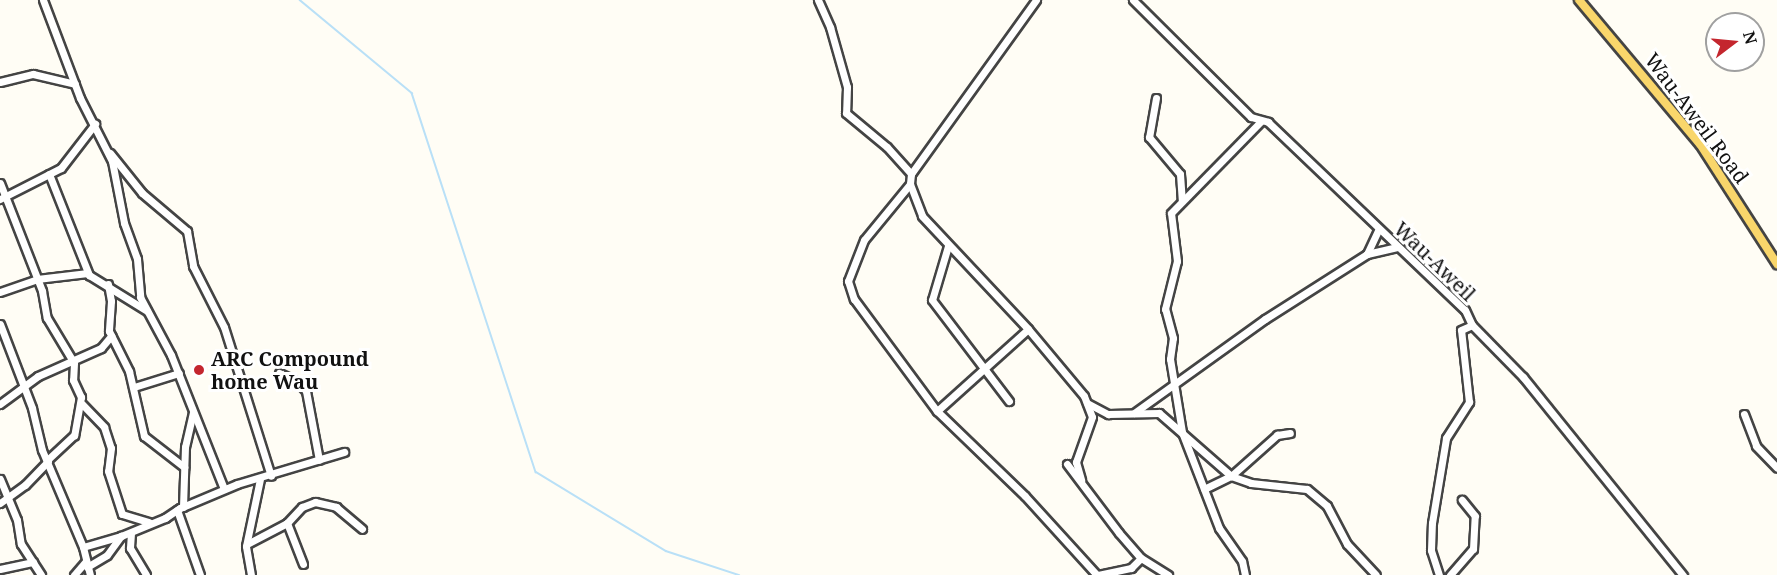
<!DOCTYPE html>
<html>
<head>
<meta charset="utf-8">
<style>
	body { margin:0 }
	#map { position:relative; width:1777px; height:575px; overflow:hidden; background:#fffdf5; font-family:"Noto Serif",serif }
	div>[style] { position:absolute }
	.stream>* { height:1.5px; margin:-0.75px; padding:0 0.75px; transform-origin:0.75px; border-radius:0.75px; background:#b9e0f7 }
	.roads { filter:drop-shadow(2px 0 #444) drop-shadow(-2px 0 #444) drop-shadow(0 2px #444) drop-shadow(0 -2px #444) }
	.minor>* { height:7px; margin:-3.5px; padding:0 3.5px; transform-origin:3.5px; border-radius:3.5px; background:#fff }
	.major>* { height:8px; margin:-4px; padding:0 4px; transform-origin:4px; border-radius:4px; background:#f9d66b }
	.dots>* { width:16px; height:16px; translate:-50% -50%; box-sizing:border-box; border:3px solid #fff; border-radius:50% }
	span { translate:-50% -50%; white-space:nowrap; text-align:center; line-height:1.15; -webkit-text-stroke:6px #fff; paint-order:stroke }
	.street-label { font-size:20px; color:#111 }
	.poi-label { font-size:20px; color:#111; font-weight:700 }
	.left { translate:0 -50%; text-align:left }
	.north { position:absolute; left:1705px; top:12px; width:60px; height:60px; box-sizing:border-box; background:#fff; border:2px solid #a0a0a0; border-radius:50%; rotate:74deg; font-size:16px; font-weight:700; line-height:24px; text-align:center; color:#111 }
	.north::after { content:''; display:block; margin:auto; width:21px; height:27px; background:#c4262e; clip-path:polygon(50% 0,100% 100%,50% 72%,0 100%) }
</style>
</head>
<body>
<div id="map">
	<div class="stream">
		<i style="left:300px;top:0;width:146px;rotate:39.7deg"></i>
		<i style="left:412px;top:93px;width:399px;rotate:71.9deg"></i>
		<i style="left:536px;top:472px;width:152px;rotate:31.3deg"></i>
		<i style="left:666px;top:551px;width:77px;rotate:18.2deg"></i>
	</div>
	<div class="roads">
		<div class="minor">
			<i style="left:43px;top:0;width:105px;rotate:69.3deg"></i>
			<i style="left:80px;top:98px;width:71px;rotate:63.1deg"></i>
			<i style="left:112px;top:161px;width:63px;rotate:79deg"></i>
			<i style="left:124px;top:223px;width:38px;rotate:70deg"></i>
			<i style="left:137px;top:259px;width:38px;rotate:85deg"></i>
			<i style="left:140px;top:297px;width:66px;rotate:61.9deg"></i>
			<i style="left:171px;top:355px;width:144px;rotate:68.4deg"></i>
			<i style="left:818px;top:0;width:30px;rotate:66deg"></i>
			<i style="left:830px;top:27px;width:62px;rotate:74.2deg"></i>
			<i style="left:847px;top:87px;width:26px;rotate:92deg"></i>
			<i style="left:846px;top:113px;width:53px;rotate:39.7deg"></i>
			<i style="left:887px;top:147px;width:36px;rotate:48deg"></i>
			<i style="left:1036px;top:0;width:214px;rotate:125.7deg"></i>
			<i style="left:911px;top:174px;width:10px;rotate:96deg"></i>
			<i style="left:910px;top:184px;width:72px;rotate:129.4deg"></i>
			<i style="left:864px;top:240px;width:44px;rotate:111.3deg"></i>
			<i style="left:848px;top:281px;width:19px;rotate:72deg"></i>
			<i style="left:854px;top:299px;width:139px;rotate:53.5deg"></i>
			<i style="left:937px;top:411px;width:122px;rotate:44deg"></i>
			<i style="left:1025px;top:496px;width:107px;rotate:47.7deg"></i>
			<i style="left:1133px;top:0;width:166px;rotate:44.8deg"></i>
			<i style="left:1251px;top:117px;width:18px;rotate:16deg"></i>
			<i style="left:1268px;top:122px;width:272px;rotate:43.7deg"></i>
			<i style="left:1465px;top:310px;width:17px;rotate:65deg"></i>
			<i style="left:1472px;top:325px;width:73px;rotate:45.6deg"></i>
			<i style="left:1523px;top:377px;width:255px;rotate:51.1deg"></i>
			<i style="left:0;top:82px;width:34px;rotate:-14deg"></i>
			<i style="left:33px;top:74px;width:43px;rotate:13.4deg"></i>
			<i style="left:1156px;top:98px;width:40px;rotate:100deg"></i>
			<i style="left:1149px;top:137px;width:48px;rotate:50deg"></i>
			<i style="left:1180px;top:174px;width:26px;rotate:86deg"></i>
			<i style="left:110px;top:153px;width:51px;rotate:51.3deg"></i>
			<i style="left:142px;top:193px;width:59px;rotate:40.2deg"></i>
			<i style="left:187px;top:231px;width:36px;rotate:80deg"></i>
			<i style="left:193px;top:266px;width:68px;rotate:63.1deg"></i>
			<i style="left:224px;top:327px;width:156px;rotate:72.5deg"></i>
			<i style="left:49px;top:174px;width:109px;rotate:68.4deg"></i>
			<i style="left:89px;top:275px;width:68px;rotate:31.8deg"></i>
			<i style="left:0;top:183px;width:116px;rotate:68.7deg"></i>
			<i style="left:42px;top:291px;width:27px;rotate:80deg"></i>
			<i style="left:47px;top:318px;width:52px;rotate:59deg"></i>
			<i style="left:74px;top:363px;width:17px;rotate:93deg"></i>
			<i style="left:73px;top:380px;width:19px;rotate:65deg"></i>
			<i style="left:81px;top:397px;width:39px;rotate:100deg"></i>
			<i style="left:74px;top:435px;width:37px;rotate:137deg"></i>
			<i style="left:910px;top:184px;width:34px;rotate:69deg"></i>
			<i style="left:922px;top:216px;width:155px;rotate:46.8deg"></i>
			<i style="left:1028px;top:329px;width:87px;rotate:50.1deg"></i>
			<i style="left:1084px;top:396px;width:22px;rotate:69deg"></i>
			<i style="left:1092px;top:417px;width:48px;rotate:109.6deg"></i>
			<i style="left:1076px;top:462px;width:19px;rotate:74deg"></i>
			<i style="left:0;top:199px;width:68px;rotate:-26.9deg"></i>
			<i style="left:61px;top:168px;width:56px;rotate:-52.3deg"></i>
			<i style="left:948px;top:246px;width:56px;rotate:106.5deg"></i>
			<i style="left:932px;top:300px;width:127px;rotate:52.7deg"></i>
			<i style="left:1367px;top:254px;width:26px;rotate:-65deg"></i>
			<i style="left:108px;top:284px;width:17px;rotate:80deg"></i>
			<i style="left:111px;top:301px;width:30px;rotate:94deg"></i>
			<i style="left:109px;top:331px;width:45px;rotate:63.4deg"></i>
			<i style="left:129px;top:371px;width:67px;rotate:77deg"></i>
			<i style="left:144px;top:436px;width:51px;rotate:37.8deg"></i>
			<i style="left:0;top:292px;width:39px;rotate:-19deg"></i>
			<i style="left:37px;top:279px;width:51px;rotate:-6.7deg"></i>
			<i style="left:0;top:324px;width:90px;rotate:69.1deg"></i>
			<i style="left:32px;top:408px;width:43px;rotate:76.6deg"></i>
			<i style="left:42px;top:450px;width:105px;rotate:67.1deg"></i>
			<i style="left:83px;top:547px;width:29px;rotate:76deg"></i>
			<i style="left:279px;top:373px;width:21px;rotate:25deg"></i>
			<i style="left:298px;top:382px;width:12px;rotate:48deg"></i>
			<i style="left:306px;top:391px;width:70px;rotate:79.3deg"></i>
			<i style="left:134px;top:387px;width:47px;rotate:-17.3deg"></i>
			<i style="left:1087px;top:403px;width:24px;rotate:28deg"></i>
			<i style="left:1108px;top:414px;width:51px;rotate:-1.1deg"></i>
			<i style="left:1159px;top:413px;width:96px;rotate:41.2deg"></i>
			<i style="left:1231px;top:476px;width:21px;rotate:19deg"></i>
			<i style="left:1251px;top:483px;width:56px;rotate:6.1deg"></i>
			<i style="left:1307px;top:489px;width:26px;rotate:40deg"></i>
			<i style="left:1327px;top:506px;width:43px;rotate:62.2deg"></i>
			<i style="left:1347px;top:544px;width:42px;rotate:46.9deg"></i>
			<i style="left:0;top:404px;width:47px;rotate:-36.4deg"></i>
			<i style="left:38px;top:376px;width:69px;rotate:-24deg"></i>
			<i style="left:101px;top:348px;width:16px;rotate:-50deg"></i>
			<i style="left:82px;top:404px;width:32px;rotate:46deg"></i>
			<i style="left:104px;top:427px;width:22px;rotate:72deg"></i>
			<i style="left:111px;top:448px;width:23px;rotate:97deg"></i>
			<i style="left:108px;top:471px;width:45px;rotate:72deg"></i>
			<i style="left:122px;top:514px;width:28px;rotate:17deg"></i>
			<i style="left:937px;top:411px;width:122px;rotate:-42deg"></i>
			<i style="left:1134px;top:413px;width:161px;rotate:-35.7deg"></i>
			<i style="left:1265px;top:319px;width:121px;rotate:-32.5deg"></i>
			<i style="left:1367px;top:254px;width:31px;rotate:-13deg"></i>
			<i style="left:1744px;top:414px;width:34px;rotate:69deg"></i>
			<i style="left:1756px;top:446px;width:30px;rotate:46deg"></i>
			<i style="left:1067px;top:464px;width:86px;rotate:53deg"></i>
			<i style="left:1119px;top:533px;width:33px;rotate:49deg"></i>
			<i style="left:1141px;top:558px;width:32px;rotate:32deg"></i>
			<i style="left:0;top:479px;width:44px;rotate:67.5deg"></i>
			<i style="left:17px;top:520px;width:24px;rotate:81deg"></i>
			<i style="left:21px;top:544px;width:37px;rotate:57deg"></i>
			<i style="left:1204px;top:489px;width:30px;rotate:-26deg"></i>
			<i style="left:1231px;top:476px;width:62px;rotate:-41.7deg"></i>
			<i style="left:1277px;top:435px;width:13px;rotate:-9deg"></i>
			<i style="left:0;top:503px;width:31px;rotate:-36deg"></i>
			<i style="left:25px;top:485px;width:33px;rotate:-46deg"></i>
			<i style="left:183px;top:507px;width:60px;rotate:-88.1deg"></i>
			<i style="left:185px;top:447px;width:35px;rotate:-77deg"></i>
			<i style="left:177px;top:510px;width:69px;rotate:70.5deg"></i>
			<i style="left:287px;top:523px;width:44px;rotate:68.7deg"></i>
			<i style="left:131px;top:533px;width:15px;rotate:94deg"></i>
			<i style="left:130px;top:548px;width:31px;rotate:59deg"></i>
			<i style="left:247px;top:544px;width:45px;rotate:-27.7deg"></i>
			<i style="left:287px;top:523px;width:22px;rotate:-47deg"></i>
			<i style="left:302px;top:507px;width:14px;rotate:-21deg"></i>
			<i style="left:315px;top:502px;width:22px;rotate:13deg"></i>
			<i style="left:336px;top:507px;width:34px;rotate:40deg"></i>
			<i style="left:83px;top:547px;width:40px;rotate:-16deg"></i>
			<i style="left:87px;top:567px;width:23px;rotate:-31deg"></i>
			<i style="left:107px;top:555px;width:24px;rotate:-54deg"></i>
			<i style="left:121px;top:536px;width:48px;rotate:-22.2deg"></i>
			<i style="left:165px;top:518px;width:18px;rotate:-34deg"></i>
			<i style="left:180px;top:508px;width:62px;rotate:-22.8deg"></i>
			<i style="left:237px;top:484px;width:112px;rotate:-16.7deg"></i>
			<i style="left:0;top:569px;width:34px;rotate:-12deg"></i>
			<i style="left:74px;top:575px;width:18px;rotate:-49deg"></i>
			<i style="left:251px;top:575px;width:29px;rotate:-100deg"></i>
			<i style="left:246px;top:546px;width:68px;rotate:-78.2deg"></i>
			<i style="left:1098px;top:575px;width:34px;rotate:-12deg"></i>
			<i style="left:1131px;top:568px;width:14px;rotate:-45deg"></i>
			<i style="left:1245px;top:575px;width:14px;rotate:-102deg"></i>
			<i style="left:1242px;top:561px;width:40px;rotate:-124.9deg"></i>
			<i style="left:1219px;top:528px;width:103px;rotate:-111.1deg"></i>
			<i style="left:1182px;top:432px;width:74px;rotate:-99.3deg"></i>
			<i style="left:1170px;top:359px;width:21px;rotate:-82deg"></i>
			<i style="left:1173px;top:338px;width:30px;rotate:-105deg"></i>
			<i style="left:1165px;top:309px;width:49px;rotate:-76deg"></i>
			<i style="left:1177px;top:261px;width:48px;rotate:-97.1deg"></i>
			<i style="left:1171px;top:213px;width:129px;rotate:-45.6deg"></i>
			<i style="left:1439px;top:575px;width:26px;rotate:-108deg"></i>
			<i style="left:1431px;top:550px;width:27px;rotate:-88deg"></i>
			<i style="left:1432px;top:523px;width:86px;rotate:-80.6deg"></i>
			<i style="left:1446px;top:438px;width:43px;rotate:-57.4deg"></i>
			<i style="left:1469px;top:402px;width:72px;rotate:-96.3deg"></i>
			<i style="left:1461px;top:330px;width:12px;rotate:-24deg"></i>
			<i style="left:1450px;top:575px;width:35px;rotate:-49deg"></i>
			<i style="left:1473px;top:549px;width:33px;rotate:-87deg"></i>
			<i style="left:1475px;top:516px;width:21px;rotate:-129deg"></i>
		</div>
		<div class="major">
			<i style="left:1579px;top:0;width:188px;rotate:50deg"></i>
			<i style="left:1700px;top:144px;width:143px;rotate:57.3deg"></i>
		</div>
	</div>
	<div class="dots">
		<i style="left:199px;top:370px;background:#c4262e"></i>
	</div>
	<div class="street-label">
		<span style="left:1697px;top:118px;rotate:53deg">Wau-Aweil Road</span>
		<span style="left:1435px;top:261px;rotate:44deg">Wau-Aweil</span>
	</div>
	<div class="poi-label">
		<span class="left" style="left:211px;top:370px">ARC Compound<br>home Wau</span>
	</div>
	<div class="north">N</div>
</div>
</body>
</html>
